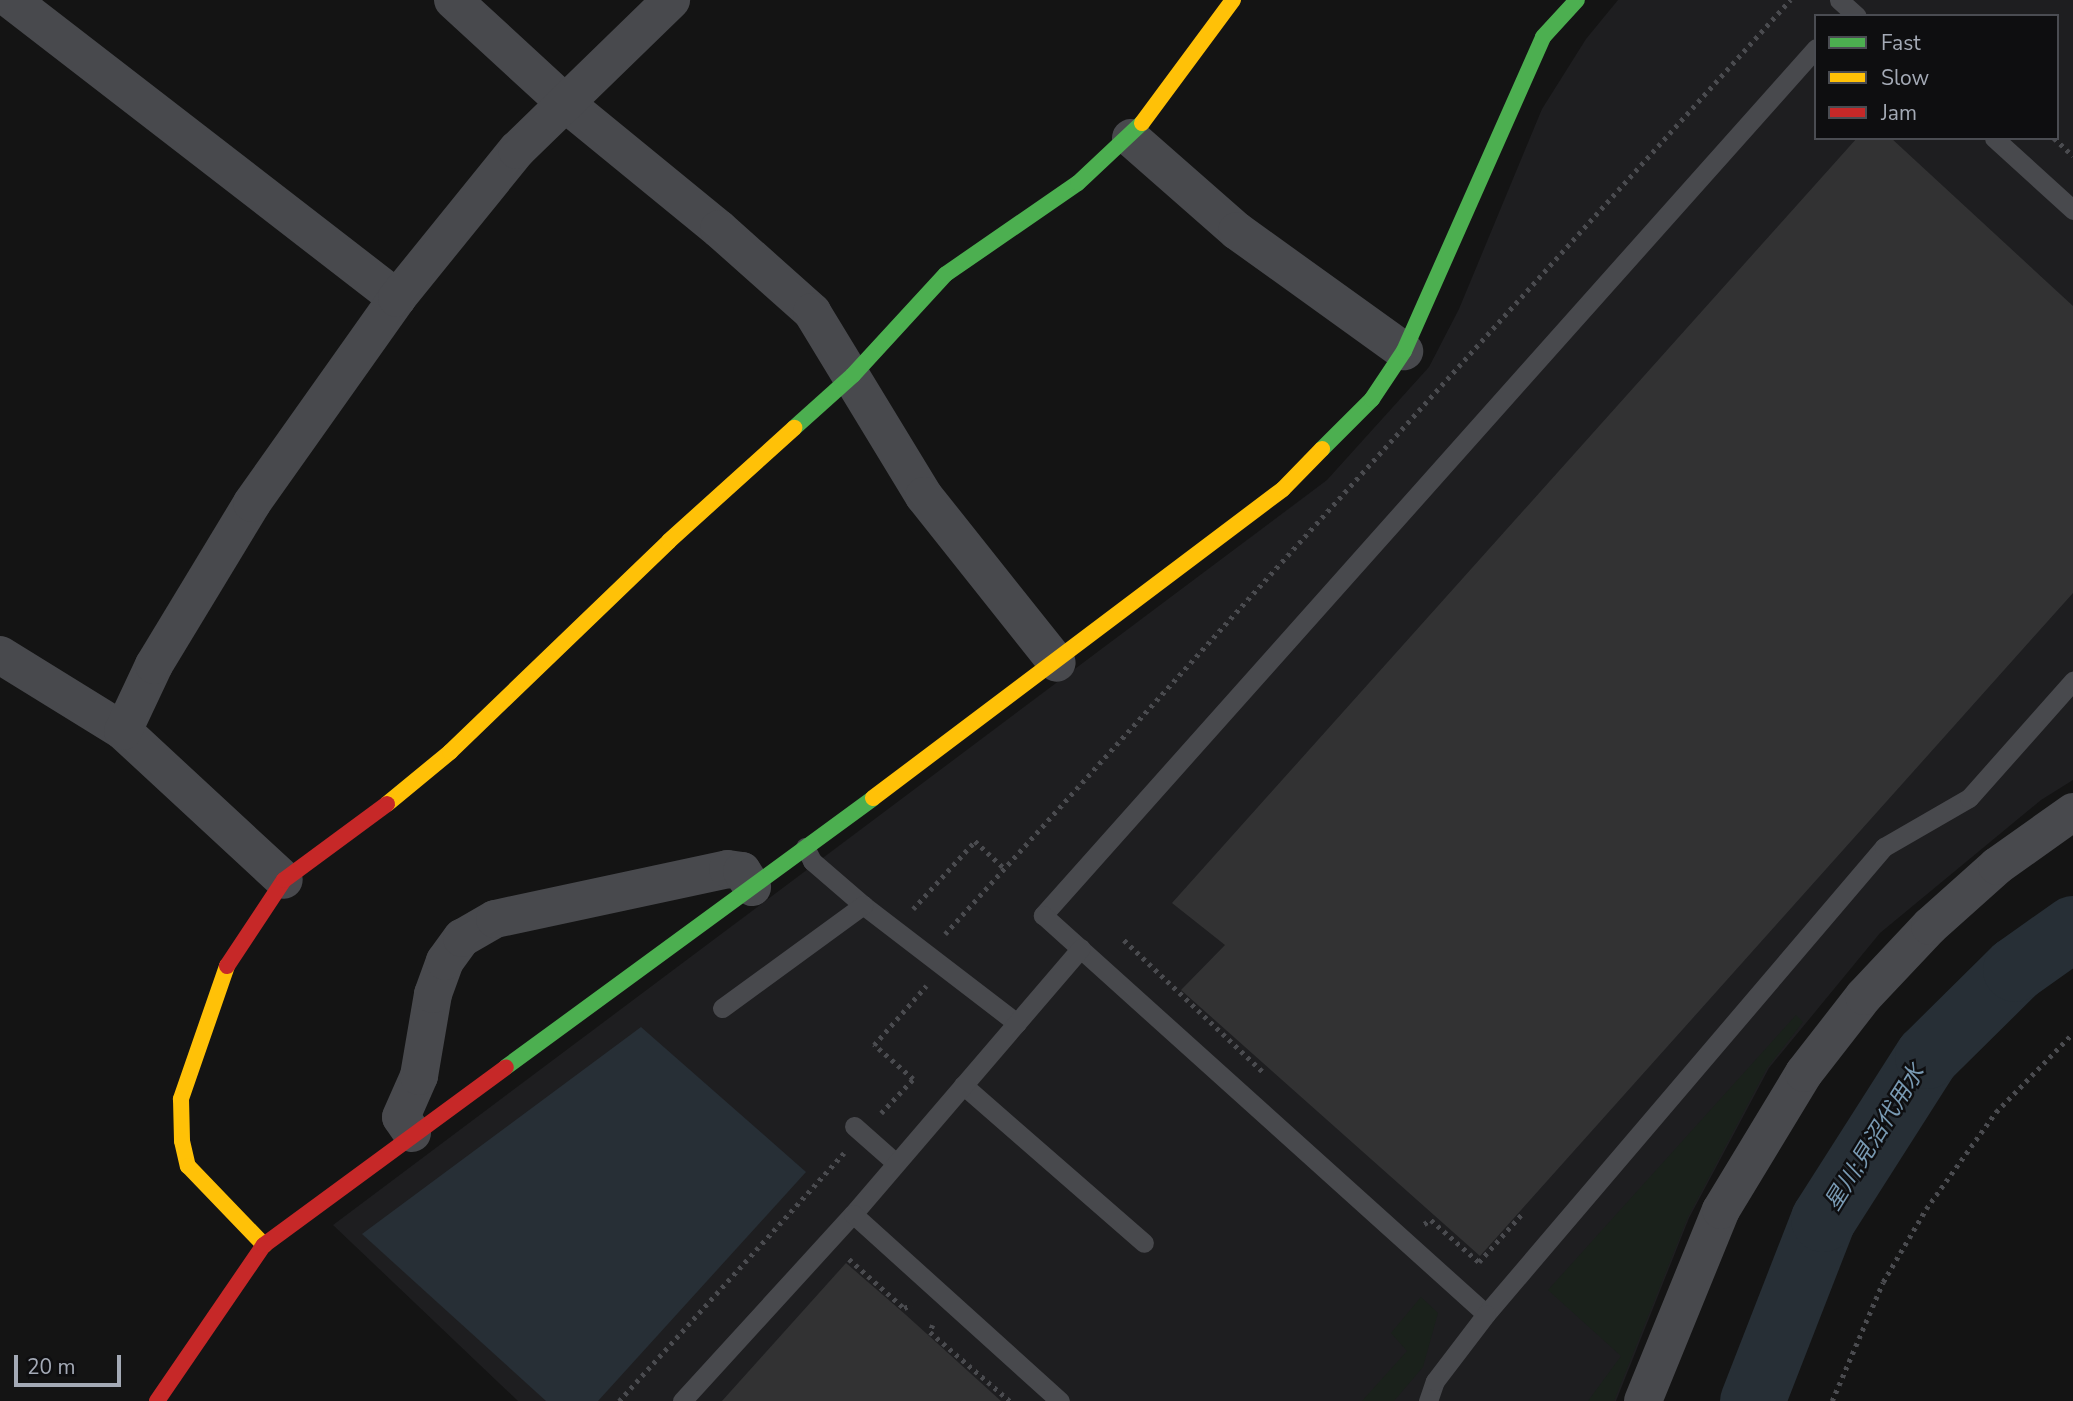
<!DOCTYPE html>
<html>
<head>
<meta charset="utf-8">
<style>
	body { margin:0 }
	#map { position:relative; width:2073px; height:1401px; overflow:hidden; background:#141414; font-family:"Nunito Sans","Noto Sans JP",sans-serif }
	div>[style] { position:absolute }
	.built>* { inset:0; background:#1e1e20 }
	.green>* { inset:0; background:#1a211b }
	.water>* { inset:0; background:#272f36 }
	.river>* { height:65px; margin:-32.5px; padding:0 32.5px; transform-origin:32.5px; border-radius:32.5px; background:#272f36 }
	.building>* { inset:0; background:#323233 }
	.path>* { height:4.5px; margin-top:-2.25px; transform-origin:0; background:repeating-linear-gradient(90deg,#4a4b4f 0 3.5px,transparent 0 8.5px) }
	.lane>* { height:19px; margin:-9.5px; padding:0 9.5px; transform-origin:9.5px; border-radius:9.5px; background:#48494d }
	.street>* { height:38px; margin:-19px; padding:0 19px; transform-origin:19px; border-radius:19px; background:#48494d }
	.fast>* { height:16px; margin:-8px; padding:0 8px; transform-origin:8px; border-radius:8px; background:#4caf50 }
	.slow>* { height:16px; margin:-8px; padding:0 8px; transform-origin:8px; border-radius:8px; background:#ffc107 }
	.jam>* { height:16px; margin:-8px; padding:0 8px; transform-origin:8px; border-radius:8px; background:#c62828 }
	span { translate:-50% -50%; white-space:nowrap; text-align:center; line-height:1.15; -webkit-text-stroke:5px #0e0e10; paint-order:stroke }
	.water-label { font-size:23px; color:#799ab3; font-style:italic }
	.legend { position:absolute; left:1814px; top:14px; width:245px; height:126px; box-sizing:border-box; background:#0e0e10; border:2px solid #4a4c52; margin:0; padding:9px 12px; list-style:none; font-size:21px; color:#a4aab6 }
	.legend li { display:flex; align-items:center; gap:14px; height:35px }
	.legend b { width:35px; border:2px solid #4a4c52 }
	.scale { position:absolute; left:14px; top:1355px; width:107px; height:32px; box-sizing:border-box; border:4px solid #a4aab6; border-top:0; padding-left:9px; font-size:21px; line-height:24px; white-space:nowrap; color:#a4aab6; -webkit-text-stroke:5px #0e0e10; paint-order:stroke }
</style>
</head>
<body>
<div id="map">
	<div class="built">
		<i style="clip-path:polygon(evenodd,1618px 0,2073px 0,2073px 780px,2041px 800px,1880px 933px,1769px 1068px,1689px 1218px,1616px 1401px,518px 1401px,333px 1225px,1327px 480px,1429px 367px,1459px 309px,1542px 109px,1586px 39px,1618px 0,1816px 16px,2057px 16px,2057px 138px,1816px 138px,1816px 16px)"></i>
	</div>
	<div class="green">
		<i style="clip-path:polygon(1796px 1015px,1803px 1022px,1767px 1068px,1688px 1217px,1614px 1401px,1588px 1401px,1621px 1356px,1548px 1290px)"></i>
		<i style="clip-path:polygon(1421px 1297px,1438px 1313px,1423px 1367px,1394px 1401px,1362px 1401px,1407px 1351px,1391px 1333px)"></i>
	</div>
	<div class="water">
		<i style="clip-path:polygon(641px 1027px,806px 1172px,598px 1401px,546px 1401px,362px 1234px)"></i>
	</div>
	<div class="river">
		<i style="left:1752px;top:1401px;width:195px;rotate:-68.7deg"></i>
		<i style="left:1823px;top:1219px;width:193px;rotate:-57.5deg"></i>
		<i style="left:1927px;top:1056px;width:124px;rotate:-44.7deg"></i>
		<i style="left:2015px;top:969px;width:71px;rotate:-35.3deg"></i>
	</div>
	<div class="building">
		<i style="clip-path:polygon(1857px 138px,1891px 138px,2073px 306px,2073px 593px,1480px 1256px,1181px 990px,1225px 945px,1172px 903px)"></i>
		<i style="clip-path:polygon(846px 1263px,906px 1315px,1001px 1401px,722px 1401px)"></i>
	</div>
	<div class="path">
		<i style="left:2054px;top:138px;width:26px;rotate:43deg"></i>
		<i style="left:913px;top:909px;width:92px;rotate:-47.6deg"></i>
		<i style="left:975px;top:841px;width:40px;rotate:43deg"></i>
		<i style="left:945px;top:934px;width:1260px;rotate:-47.86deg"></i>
		<i style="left:1124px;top:940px;width:195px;rotate:43.5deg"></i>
		<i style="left:881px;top:1113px;width:47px;rotate:-46.7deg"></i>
		<i style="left:913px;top:1079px;width:52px;rotate:-138.9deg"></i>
		<i style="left:874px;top:1045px;width:79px;rotate:-48.6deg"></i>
		<i style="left:1424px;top:1224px;width:8px;rotate:-30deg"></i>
		<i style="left:1431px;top:1220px;width:64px;rotate:41.2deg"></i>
		<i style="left:1479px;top:1262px;width:63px;rotate:-48.2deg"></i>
		<i style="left:849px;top:1259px;width:74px;rotate:41.7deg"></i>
		<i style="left:904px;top:1308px;width:8px;rotate:-23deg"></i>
		<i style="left:933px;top:1325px;width:8px;rotate:113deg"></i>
		<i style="left:930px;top:1332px;width:106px;rotate:40.8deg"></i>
		<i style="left:619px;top:1401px;width:335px;rotate:-47.8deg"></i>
		<i style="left:1832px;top:1401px;width:129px;rotate:-66.8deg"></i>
		<i style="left:1883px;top:1282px;width:85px;rotate:-59.5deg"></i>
		<i style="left:1926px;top:1209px;width:120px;rotate:-54.2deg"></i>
		<i style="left:1996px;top:1112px;width:110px;rotate:-45.7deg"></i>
	</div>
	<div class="lane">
		<i style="left:1839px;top:0;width:24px;rotate:42deg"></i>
		<i style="left:1816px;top:48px;width:1162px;rotate:131.72deg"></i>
		<i style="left:1043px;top:915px;width:596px;rotate:42.01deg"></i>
		<i style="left:1486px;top:1314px;width:614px;rotate:-49.56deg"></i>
		<i style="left:1884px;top:847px;width:98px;rotate:-30deg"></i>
		<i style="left:1969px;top:798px;width:157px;rotate:-48.4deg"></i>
		<i style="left:1994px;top:138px;width:107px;rotate:42.3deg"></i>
		<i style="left:805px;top:847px;width:16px;rotate:63deg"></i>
		<i style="left:812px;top:861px;width:67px;rotate:40.8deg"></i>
		<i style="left:863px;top:905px;width:194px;rotate:37.5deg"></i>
		<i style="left:722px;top:1008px;width:175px;rotate:-36.1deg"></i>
		<i style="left:963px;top:1085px;width:240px;rotate:41.1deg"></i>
		<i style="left:854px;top:1126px;width:56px;rotate:41.4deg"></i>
		<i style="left:853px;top:1214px;width:350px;rotate:-49.4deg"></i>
		<i style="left:682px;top:1401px;width:253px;rotate:-47.6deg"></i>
		<i style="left:853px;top:1214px;width:279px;rotate:42.1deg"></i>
		<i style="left:1428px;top:1401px;width:21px;rotate:-71deg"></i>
		<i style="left:1435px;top:1381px;width:84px;rotate:-52.7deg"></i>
	</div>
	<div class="street">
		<i style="left:11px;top:0;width:488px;rotate:37.7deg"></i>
		<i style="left:453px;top:0;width:152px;rotate:42.6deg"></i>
		<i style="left:565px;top:103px;width:199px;rotate:39.3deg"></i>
		<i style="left:719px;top:229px;width:125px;rotate:41.7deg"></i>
		<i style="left:812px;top:312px;width:215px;rotate:58.7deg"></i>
		<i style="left:924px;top:496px;width:213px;rotate:51.5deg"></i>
		<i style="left:1131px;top:138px;width:141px;rotate:41.3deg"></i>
		<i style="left:1237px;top:231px;width:206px;rotate:35.7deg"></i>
		<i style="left:0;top:655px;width:145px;rotate:31.7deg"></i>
		<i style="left:123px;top:731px;width:219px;rotate:42.8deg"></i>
		<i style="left:123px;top:731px;width:73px;rotate:-64.8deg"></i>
		<i style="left:154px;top:665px;width:189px;rotate:-58.8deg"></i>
		<i style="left:252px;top:503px;width:251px;rotate:-54.7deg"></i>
		<i style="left:397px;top:298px;width:191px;rotate:-51deg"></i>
		<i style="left:517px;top:150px;width:215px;rotate:-44.2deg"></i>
		<i style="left:412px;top:1133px;width:19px;rotate:-125deg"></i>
		<i style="left:401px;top:1117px;width:45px;rotate:-66.3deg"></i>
		<i style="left:419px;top:1076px;width:83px;rotate:-80.3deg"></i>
		<i style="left:433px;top:994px;width:35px;rotate:-70deg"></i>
		<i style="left:445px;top:961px;width:29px;rotate:-54deg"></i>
		<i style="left:462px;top:938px;width:38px;rotate:-30deg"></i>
		<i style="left:495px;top:919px;width:238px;rotate:-12.1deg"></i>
		<i style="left:728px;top:869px;width:14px;rotate:8deg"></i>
		<i style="left:742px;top:871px;width:19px;rotate:58deg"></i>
		<i style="left:1643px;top:1401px;width:206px;rotate:-67.8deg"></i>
		<i style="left:1721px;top:1210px;width:160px;rotate:-58.8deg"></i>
		<i style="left:1804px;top:1073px;width:98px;rotate:-52.1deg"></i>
		<i style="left:1864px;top:996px;width:96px;rotate:-46.7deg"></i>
		<i style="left:1930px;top:926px;width:90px;rotate:-41.8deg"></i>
		<i style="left:1997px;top:866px;width:93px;rotate:-35.4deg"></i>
	</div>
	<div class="fast">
		<i style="left:794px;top:428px;width:79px;rotate:-41.9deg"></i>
		<i style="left:853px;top:375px;width:137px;rotate:-47.4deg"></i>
		<i style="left:946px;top:274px;width:160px;rotate:-34.6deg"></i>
		<i style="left:1078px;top:183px;width:88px;rotate:-43.2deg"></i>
		<i style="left:1322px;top:449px;width:71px;rotate:-45deg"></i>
		<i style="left:1372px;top:399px;width:58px;rotate:-56.3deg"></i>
		<i style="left:1404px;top:351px;width:343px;rotate:-66.1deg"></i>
		<i style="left:1543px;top:37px;width:50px;rotate:-47.4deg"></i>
		<i style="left:506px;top:1067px;width:455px;rotate:-36.2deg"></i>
	</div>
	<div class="slow">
		<i style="left:1142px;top:123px;width:153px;rotate:-53.5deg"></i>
		<i style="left:873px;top:798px;width:513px;rotate:-37deg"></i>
		<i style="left:1283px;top:489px;width:56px;rotate:-45.7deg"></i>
		<i style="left:387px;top:804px;width:82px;rotate:-39.5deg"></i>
		<i style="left:450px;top:752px;width:304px;rotate:-43.9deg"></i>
		<i style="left:669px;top:541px;width:169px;rotate:-42.1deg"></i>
		<i style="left:227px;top:966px;width:141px;rotate:109.1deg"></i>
		<i style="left:181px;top:1099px;width:42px;rotate:88.6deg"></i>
		<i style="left:182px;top:1141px;width:26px;rotate:77deg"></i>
		<i style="left:188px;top:1166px;width:110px;rotate:46.1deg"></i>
	</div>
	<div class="jam">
		<i style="left:227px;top:966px;width:103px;rotate:-56.5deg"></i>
		<i style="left:284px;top:880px;width:128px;rotate:-36.4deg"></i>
		<i style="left:157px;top:1401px;width:189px;rotate:-55.6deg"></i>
		<i style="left:264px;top:1245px;width:300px;rotate:-36.3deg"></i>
	</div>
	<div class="water-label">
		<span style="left:1875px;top:1138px;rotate:-58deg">星川;見沼代用水</span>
	</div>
	<ul class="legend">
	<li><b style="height:9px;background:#4caf50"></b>Fast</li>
	<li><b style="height:9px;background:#ffc107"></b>Slow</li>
	<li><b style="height:9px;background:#c62828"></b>Jam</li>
	</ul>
	<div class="scale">20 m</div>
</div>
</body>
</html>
